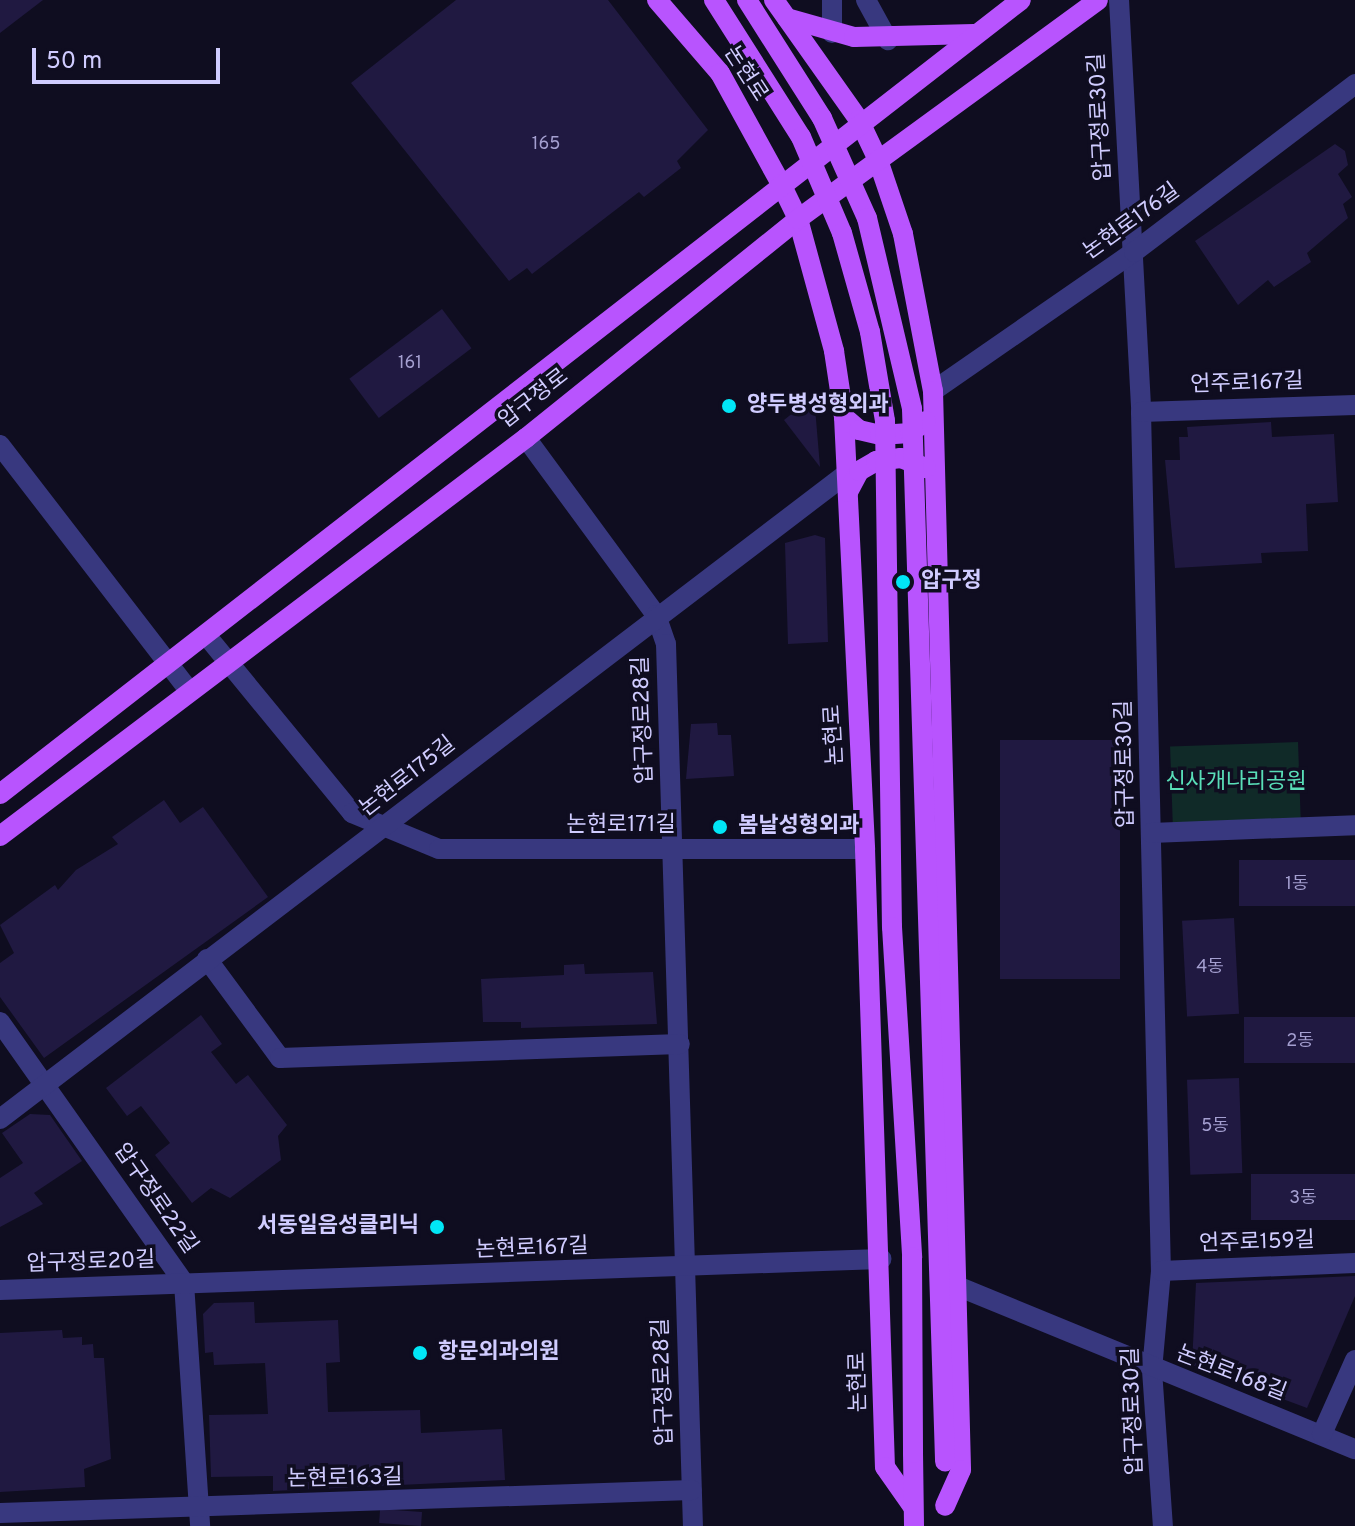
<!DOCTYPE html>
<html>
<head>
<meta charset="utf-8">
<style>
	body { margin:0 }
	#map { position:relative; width:1355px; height:1526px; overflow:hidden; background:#0f0d20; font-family:Overpass,"Noto Sans KR",sans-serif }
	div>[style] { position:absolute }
	.green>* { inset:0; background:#102a28; transform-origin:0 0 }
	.building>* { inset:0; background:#201941; transform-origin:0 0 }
	.minor>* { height:20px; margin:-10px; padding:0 10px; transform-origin:10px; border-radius:10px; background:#38387f }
	.major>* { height:20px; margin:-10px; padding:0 10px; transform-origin:10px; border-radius:10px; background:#b854fe }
	.major-bridge>* { height:20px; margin:-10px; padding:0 10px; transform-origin:10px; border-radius:10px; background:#b854fe }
	.dots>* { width:22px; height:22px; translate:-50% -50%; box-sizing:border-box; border:4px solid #0f0d20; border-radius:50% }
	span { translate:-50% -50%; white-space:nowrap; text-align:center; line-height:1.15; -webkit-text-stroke:7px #0f0d20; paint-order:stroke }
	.number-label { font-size:18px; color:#a49fd0 }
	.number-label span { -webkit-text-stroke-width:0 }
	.street-label { font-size:22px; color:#d0ccff }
	.poi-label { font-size:22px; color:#d0ccff; font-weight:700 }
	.left { translate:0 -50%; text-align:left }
	.right { translate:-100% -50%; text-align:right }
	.park-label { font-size:22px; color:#59deb8 }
	.scale { position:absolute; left:32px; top:48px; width:188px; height:36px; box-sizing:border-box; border:4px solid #d0ccff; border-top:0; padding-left:10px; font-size:24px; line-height:28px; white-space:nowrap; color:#d0ccff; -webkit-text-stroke:6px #0f0d20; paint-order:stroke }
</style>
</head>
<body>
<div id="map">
	<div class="green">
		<i style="left:1298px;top:742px;width:78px;height:128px;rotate:88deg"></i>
	</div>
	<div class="building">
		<i style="clip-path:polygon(0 0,43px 0,0 33px)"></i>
		<i style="clip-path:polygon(456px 0,608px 0,708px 130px,677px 161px,681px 168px,644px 197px,639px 192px,532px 274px,527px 268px,509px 281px,351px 83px)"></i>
		<i style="clip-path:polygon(1335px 144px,1345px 151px,1348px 165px,1338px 174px,1352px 197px,1343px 204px,1348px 218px,1307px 253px,1311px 262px,1274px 287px,1268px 280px,1238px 305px,1195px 241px)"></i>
		<i style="left:442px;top:309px;width:49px;height:116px;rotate:53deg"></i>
		<i style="clip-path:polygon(814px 396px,820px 467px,784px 420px)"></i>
		<i style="clip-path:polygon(1271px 422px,1272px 437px,1334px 434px,1338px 502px,1306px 504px,1308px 551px,1261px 553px,1262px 563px,1175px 568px,1165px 460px,1180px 460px,1179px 437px,1188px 437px,1187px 427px)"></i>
		<i style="clip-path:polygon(815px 535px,825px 538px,828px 642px,788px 644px,785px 543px)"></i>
		<i style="clip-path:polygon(717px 723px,718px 735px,731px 735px,734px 776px,686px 779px,691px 724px)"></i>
		<i style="left:1120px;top:740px;width:239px;height:120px;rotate:90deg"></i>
		<i style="clip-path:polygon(164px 800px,180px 823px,203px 807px,268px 897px,44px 1058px,0 997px,0 963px,14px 953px,0 925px,55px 885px,58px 890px,76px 870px,118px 844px,112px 837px)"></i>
		<i style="left:1355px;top:860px;width:46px;height:116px;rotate:90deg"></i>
		<i style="left:1234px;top:918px;width:96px;height:52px;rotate:87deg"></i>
		<i style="clip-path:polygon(584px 964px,585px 974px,653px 972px,657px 1024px,521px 1028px,521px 1022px,483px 1022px,481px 979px,564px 975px,564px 965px)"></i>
		<i style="clip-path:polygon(201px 1015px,222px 1044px,211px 1052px,236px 1084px,248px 1075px,287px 1125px,278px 1136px,281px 1160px,230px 1198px,211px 1188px,192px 1203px,155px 1155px,170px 1143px,141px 1106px,127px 1116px,106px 1088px)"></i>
		<i style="left:1355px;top:1017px;width:46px;height:111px;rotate:90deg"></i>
		<i style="left:1239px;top:1078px;width:95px;height:52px;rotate:88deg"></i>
		<i style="clip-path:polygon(30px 1114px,50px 1115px,82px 1161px,34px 1193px,43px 1204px,0 1227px,0 1178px,23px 1163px,2px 1133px)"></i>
		<i style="left:1355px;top:1174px;width:46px;height:104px;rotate:90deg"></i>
		<i style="clip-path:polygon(1355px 1276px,1355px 1296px,1307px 1408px,1192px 1365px,1196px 1283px)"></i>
		<i style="clip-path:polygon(254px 1302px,255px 1323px,338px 1320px,340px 1362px,326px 1363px,328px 1412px,420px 1410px,421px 1433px,502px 1429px,505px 1480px,273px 1491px,273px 1476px,211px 1477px,209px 1415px,268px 1414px,265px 1363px,214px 1365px,213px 1352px,205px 1353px,203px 1314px,214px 1303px)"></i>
		<i style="clip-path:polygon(62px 1330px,63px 1338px,82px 1337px,82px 1345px,93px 1344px,94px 1358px,104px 1358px,111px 1459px,84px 1469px,85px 1487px,0 1492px,0 1333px)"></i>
		<i style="left:422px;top:1512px;width:14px;height:42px;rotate:94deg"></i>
	</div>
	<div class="minor">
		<i style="left:866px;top:0;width:46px;rotate:61.2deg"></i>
		<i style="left:1119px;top:0;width:413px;rotate:86.9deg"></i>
		<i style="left:1141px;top:412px;width:859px;rotate:88.67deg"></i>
		<i style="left:1161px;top:1271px;width:99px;rotate:95.2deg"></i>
		<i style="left:1152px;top:1370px;width:156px;rotate:86deg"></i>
		<i style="left:832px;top:33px;width:33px;rotate:-90deg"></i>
		<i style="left:933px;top:391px;width:244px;rotate:-34.7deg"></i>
		<i style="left:1134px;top:252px;width:278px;rotate:-37.2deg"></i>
		<i style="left:1141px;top:412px;width:214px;rotate:-1.9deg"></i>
		<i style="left:526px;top:438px;width:220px;rotate:53.7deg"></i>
		<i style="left:656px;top:615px;width:31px;rotate:71deg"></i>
		<i style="left:666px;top:644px;width:882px;rotate:88.25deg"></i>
		<i style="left:0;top:445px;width:309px;rotate:52.4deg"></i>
		<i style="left:206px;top:635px;width:230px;rotate:50.6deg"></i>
		<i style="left:352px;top:813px;width:94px;rotate:22.5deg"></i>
		<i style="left:439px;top:849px;width:426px"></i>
		<i style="left:1151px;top:833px;width:204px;rotate:-2.2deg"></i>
		<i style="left:207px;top:959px;width:123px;rotate:53.6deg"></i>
		<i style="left:280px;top:1058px;width:400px;rotate:-2deg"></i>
		<i style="left:0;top:1022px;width:319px;rotate:54.8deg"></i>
		<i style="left:184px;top:1283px;width:244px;rotate:86.2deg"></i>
		<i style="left:0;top:1119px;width:1064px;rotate:-37.32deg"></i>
		<i style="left:1161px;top:1271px;width:194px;rotate:-2.4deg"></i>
		<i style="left:957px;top:1286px;width:430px;rotate:22.3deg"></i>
		<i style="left:0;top:1290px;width:882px;rotate:-2.02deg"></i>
		<i style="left:1322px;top:1434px;width:81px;rotate:-66deg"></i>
		<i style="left:0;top:1513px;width:692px;rotate:-1.9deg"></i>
	</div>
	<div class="major">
		<i style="left:657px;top:0;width:96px;rotate:49.2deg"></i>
		<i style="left:720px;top:73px;width:127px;rotate:61.2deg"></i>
		<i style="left:781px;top:184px;width:39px;rotate:64deg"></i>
		<i style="left:798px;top:219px;width:137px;rotate:74.7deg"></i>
		<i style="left:834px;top:351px;width:67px;rotate:81.4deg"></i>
		<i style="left:844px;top:417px;width:433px;rotate:87.2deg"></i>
		<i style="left:865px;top:849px;width:618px;rotate:88.15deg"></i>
		<i style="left:885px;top:1467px;width:49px;rotate:55deg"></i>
		<i style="left:774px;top:0;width:147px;rotate:54.7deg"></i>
		<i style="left:859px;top:120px;width:44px;rotate:64.6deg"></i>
		<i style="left:878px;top:160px;width:78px;rotate:71.3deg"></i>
		<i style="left:903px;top:234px;width:160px;rotate:79.2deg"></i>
		<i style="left:933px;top:391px;width:1079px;rotate:88.51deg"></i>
		<i style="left:961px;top:1470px;width:39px;rotate:114deg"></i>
		<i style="left:787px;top:18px;width:70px;rotate:15.8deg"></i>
		<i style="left:854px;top:37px;width:120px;rotate:-1.4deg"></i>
		<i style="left:844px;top:417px;width:20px;rotate:41deg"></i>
		<i style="left:859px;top:430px;width:22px;rotate:13deg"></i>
		<i style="left:880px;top:435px;width:30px;rotate:-4deg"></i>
		<i style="left:910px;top:433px;width:20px;rotate:-37deg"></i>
		<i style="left:848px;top:492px;width:24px;rotate:-62deg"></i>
		<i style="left:859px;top:471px;width:20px;rotate:-30deg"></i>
		<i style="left:876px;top:461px;width:25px;rotate:-7deg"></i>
		<i style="left:901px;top:458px;width:27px;rotate:22deg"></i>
		<i style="left:0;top:794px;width:1293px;rotate:-37.87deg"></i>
		<i style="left:0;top:836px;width:660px;rotate:-37.11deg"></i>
		<i style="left:526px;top:438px;width:349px;rotate:-38.8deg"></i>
		<i style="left:798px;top:219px;width:371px;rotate:-36.1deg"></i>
		<i style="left:913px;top:1453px;width:73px;rotate:89.2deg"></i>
	</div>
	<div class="major-bridge">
		<i style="left:714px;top:0;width:162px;rotate:57.6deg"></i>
		<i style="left:801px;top:137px;width:104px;rotate:66.9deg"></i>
		<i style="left:842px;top:233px;width:103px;rotate:74.2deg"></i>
		<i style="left:870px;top:332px;width:90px;rotate:80.4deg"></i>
		<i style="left:885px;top:421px;width:506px;rotate:89.21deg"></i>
		<i style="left:892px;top:927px;width:331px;rotate:86.5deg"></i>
		<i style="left:912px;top:1257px;width:196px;rotate:89.7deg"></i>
		<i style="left:747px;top:0;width:140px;rotate:57.6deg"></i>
		<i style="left:822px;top:118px;width:110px;rotate:65.8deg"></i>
		<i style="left:867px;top:218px;width:196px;rotate:76.7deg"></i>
		<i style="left:912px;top:409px;width:1053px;rotate:88.2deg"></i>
	</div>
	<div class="dots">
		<i style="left:729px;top:406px;background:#01e6f6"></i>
		<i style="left:903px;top:582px;background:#01e6f6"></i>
		<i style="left:720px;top:827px;background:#01e6f6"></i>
		<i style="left:437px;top:1227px;background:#01e6f6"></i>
		<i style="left:420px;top:1353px;background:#01e6f6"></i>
	</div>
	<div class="number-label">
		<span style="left:546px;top:145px">165</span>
		<span style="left:410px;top:364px">161</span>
		<span style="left:1297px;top:885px">1동</span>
		<span style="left:1210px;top:968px">4동</span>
		<span style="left:1300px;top:1042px">2동</span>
		<span style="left:1215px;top:1127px">5동</span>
		<span style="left:1303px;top:1199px">3동</span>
	</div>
	<div class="street-label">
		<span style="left:745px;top:74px;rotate:57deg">논현로</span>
		<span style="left:1101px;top:117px;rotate:-93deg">압구정로30길</span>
		<span style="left:1132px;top:222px;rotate:-36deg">논현로176길</span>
		<span style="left:1247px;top:384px;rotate:-2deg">언주로167길</span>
		<span style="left:534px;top:399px;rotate:-38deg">압구정로</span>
		<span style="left:644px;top:720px;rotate:-92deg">압구정로28길</span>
		<span style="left:835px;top:735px;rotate:-93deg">논현로</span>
		<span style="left:1126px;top:764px;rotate:-91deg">압구정로30길</span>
		<span style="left:408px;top:777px;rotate:-38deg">논현로175길</span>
		<span style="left:621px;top:826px">논현로171길</span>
		<span style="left:155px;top:1199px;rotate:55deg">압구정로22길</span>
		<span style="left:1257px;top:1243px;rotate:-2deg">언주로159길</span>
		<span style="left:532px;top:1249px;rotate:-2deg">논현로167길</span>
		<span style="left:91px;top:1263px;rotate:-2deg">압구정로20길</span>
		<span style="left:1231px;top:1374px;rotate:21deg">논현로168길</span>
		<span style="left:664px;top:1382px;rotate:-92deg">압구정로28길</span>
		<span style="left:859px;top:1382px;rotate:-91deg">논현로</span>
		<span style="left:1134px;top:1411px;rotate:-92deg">압구정로30길</span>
		<span style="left:345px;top:1479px;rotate:-1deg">논현로163길</span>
	</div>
	<div class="poi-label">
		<span class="left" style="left:747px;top:406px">양두병성형외과</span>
		<span class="left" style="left:921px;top:582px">압구정</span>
		<span class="left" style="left:738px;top:827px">봄날성형외과</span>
		<span class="right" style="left:419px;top:1227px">서동일음성클리닉</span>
		<span class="left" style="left:438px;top:1353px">항문외과의원</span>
	</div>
	<div class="park-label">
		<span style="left:1236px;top:783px">신사개나리공원</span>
	</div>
	<div class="scale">50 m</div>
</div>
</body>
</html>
